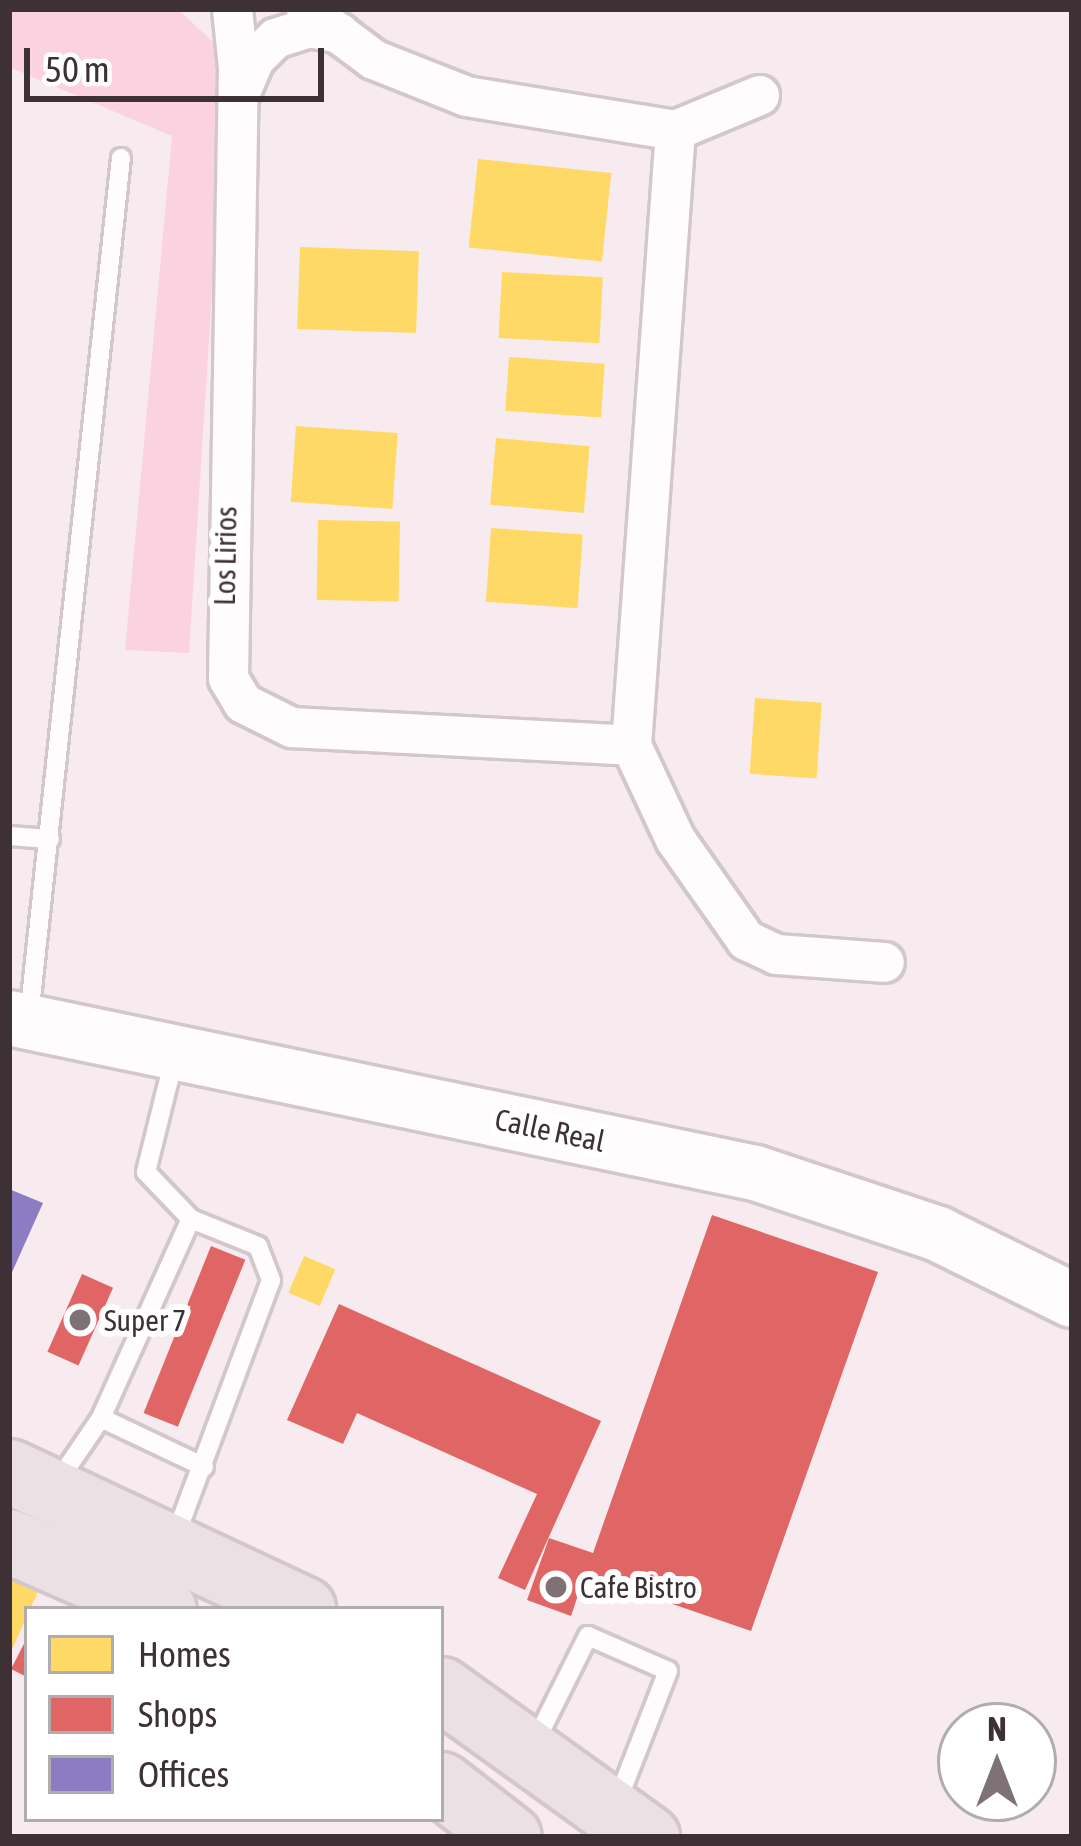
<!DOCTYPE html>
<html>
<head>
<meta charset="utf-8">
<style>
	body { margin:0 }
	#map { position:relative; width:1081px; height:1846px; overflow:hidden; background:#f8ebef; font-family:"Asap Condensed",sans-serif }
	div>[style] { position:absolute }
	.green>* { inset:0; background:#fbd3e0 }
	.homes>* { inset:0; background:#ffd966; transform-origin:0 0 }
	.shops>* { inset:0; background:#e06666; transform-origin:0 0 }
	.offices>* { inset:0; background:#8e7cc3 }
	.roads { filter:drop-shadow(3px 0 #d3c7cb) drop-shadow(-3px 0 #d3c7cb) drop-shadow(0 3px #d3c7cb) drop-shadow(0 -3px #d3c7cb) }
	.service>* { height:18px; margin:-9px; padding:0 9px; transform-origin:9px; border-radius:9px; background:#fefcfd }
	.minor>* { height:39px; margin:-19.5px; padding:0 19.5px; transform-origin:19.5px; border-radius:19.5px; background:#fefcfd }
	.secondary>* { height:54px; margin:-27px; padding:0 27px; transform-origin:27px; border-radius:27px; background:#fefcfd }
	.trunk>* { height:63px; margin:-31.5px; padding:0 31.5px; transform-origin:31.5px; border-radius:31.5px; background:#ebe0e4 }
	.dots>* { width:33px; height:33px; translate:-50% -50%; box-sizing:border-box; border:6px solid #fff; border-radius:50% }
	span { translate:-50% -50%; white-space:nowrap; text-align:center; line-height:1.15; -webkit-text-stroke:12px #fff; paint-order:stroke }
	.street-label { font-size:30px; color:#3d3135 }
	.poi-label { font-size:30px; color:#3d3135 }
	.left { translate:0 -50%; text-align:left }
	.frame { position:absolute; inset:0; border:12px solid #3d3135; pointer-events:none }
	.legend { position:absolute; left:24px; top:1606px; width:420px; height:216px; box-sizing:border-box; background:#fff; border:3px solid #b1adae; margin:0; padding:15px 21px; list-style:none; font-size:36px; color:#3d3135 }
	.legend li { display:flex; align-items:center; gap:24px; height:60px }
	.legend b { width:60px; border:3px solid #b1adae }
	.north { position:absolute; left:937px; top:1702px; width:120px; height:120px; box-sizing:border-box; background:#fff; border:3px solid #b1adae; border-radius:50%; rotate:0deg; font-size:33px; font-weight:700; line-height:48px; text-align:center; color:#3d3135 }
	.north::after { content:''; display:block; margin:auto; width:42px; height:54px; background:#7e7276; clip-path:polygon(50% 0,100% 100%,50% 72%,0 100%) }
	.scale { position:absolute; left:24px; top:48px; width:300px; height:54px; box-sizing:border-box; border:6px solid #3d3135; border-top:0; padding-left:15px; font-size:36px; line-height:42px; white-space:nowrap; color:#3d3135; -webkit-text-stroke:9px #fff; paint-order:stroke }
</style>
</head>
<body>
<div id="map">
	<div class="green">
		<i style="clip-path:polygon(9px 9px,178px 9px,216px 45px,226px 74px,189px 653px,125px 650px,172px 136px,9px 67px)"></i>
	</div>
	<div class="homes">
		<i style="left:478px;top:159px;width:134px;height:89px;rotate:6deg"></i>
		<i style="left:300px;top:247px;width:119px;height:82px;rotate:2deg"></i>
		<i style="left:502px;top:272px;width:101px;height:66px;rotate:3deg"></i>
		<i style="left:509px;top:357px;width:96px;height:54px;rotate:4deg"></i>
		<i style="left:296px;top:426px;width:102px;height:76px;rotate:4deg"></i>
		<i style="left:496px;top:438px;width:94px;height:67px;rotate:5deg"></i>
		<i style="left:318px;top:520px;width:82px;height:80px;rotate:1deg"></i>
		<i style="left:491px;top:528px;width:92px;height:74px;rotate:4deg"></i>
		<i style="left:755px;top:698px;width:67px;height:76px;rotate:4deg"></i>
		<i style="left:304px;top:1256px;width:34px;height:40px;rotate:23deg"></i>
		<i style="clip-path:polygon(9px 1570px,41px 1585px,9px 1656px)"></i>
	</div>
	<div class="shops">
		<i style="clip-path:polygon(712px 1215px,878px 1272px,751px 1631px,585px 1574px,571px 1616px,527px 1600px,549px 1538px,593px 1553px)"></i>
		<i style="left:211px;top:1246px;width:37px;height:180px;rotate:22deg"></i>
		<i style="left:82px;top:1274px;width:34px;height:85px;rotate:24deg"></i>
		<i style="clip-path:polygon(339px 1304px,601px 1421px,525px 1590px,498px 1578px,537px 1494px,357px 1413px,343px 1444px,287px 1420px)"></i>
		<i style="clip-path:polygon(27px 1638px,27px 1677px,11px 1669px)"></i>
	</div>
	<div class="offices">
		<i style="clip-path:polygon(9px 1189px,43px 1203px,9px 1279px)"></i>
	</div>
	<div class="roads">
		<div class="service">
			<i style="left:9px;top:836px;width:41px;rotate:4.2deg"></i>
			<i style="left:29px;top:1017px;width:864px;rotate:-83.89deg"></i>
			<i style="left:101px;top:1418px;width:114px;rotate:25.4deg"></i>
			<i style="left:58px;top:1481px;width:76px;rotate:-55.7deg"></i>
			<i style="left:101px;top:1418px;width:218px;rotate:-65.7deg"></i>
			<i style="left:175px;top:1537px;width:274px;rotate:-69.5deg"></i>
			<i style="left:271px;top:1280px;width:36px;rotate:-111deg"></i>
			<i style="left:258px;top:1246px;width:72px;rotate:-158.1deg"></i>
			<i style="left:191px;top:1219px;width:65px;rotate:-133.8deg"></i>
			<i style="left:146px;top:1172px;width:121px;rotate:-76.1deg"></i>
			<i style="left:533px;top:1746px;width:123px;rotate:-63.4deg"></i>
			<i style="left:588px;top:1636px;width:87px;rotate:23.6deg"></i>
			<i style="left:668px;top:1671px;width:141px;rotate:111.3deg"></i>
		</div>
		<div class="minor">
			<i style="left:232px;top:9px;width:58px;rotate:84.1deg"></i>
			<i style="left:238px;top:67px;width:611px;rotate:90.94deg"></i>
			<i style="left:228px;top:678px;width:29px;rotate:59deg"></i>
			<i style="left:243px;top:703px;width:54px;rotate:26.6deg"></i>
			<i style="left:291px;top:727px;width:340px;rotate:3deg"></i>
			<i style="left:306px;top:9px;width:84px;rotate:36.7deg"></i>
			<i style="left:373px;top:59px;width:100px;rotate:21.7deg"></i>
			<i style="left:466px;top:96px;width:212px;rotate:9.2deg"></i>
			<i style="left:675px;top:130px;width:91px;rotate:-22.6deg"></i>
			<i style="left:240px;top:92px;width:36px;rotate:-67deg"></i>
			<i style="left:254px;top:59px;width:30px;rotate:-45deg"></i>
			<i style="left:275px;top:38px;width:36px;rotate:-18deg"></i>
			<i style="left:309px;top:27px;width:31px;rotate:11deg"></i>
			<i style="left:675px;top:130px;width:617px;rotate:94.09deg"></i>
			<i style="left:631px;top:745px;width:104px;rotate:64.9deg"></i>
			<i style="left:675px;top:839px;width:123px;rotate:54.9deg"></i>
			<i style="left:746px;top:940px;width:33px;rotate:25deg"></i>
			<i style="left:776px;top:954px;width:108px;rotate:4.2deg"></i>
		</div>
		<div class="secondary">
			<i style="left:9px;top:1018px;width:762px;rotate:11.74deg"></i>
			<i style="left:755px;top:1173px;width:193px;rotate:18.4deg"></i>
			<i style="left:938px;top:1234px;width:149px;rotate:26.2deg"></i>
		</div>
		<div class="trunk">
			<i style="left:9px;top:1471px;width:325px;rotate:25.1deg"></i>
			<i style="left:9px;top:1541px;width:169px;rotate:23.7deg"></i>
			<i style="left:441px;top:1689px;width:254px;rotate:35.7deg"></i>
			<i style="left:441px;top:1784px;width:86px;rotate:37.9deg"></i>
		</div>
	</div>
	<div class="dots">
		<i style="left:80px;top:1320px;background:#7e7276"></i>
		<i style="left:556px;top:1587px;background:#7e7276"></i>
	</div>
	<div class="street-label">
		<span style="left:225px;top:556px;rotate:-89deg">Los Lirios</span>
		<span style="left:550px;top:1130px;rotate:12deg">Calle Real</span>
	</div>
	<div class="poi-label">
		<span class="left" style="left:104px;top:1320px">Super 7</span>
		<span class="left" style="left:580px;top:1587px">Cafe Bistro</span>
	</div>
	<div class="frame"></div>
	<ul class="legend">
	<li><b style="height:33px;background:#ffd966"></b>Homes</li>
	<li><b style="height:33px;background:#e06666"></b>Shops</li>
	<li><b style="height:33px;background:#8e7cc3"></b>Offices</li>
	</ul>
	<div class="north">N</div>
	<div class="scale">50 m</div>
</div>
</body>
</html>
